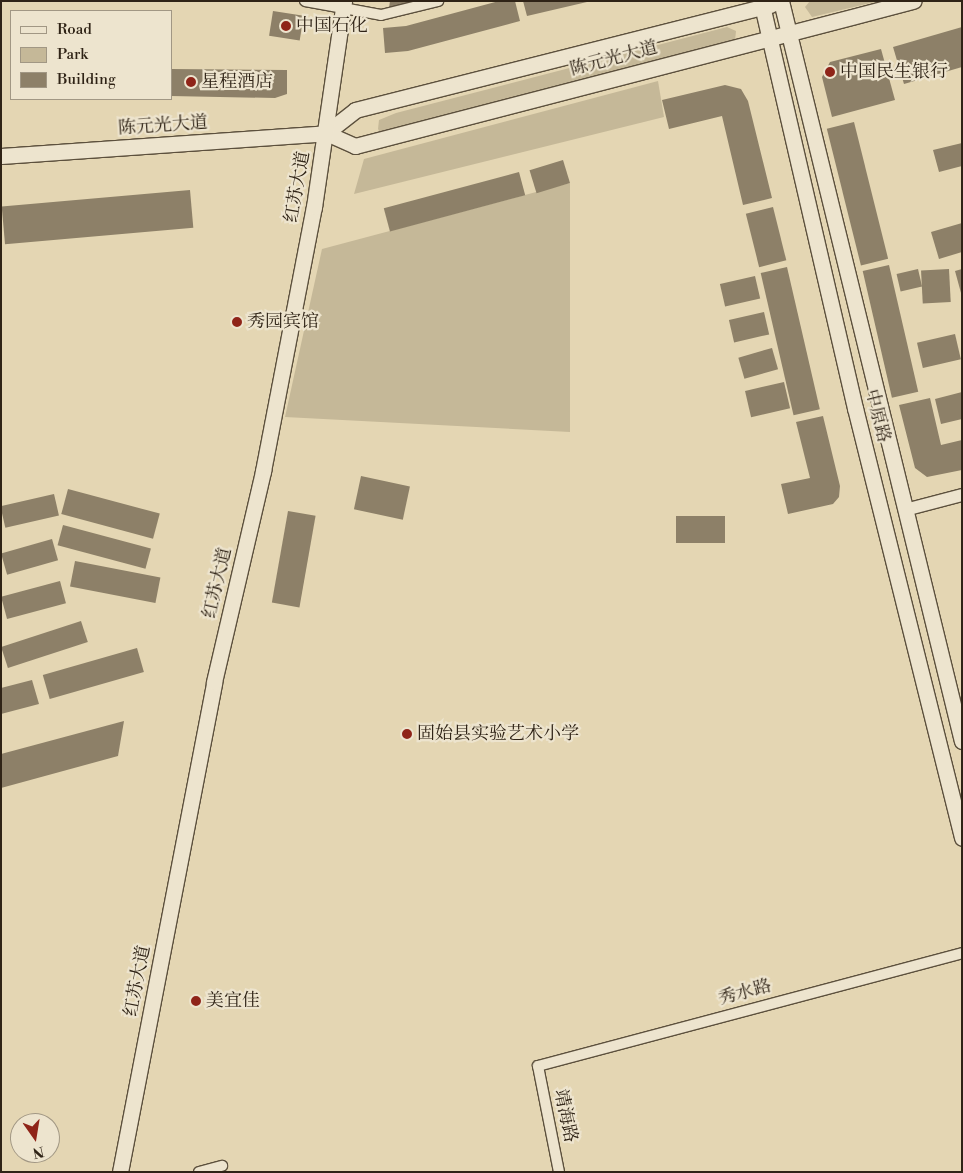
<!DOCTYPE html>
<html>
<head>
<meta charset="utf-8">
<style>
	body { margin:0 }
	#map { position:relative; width:963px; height:1173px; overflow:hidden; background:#e4d6b3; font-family:"Libre Bodoni","Noto Serif SC",serif }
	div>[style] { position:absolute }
	.green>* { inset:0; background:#c5b898 }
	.building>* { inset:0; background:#8d8068; transform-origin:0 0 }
	.roads { filter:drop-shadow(1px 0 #5c503d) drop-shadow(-1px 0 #5c503d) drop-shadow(0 1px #5c503d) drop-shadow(0 -1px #5c503d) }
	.minor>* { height:10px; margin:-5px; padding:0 5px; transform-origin:5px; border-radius:5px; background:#ede4ce }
	.tertiary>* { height:12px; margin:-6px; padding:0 6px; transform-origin:6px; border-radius:6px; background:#ede4ce }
	.secondary>* { height:15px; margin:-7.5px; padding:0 7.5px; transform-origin:7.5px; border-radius:7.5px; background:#ede4ce }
	.dots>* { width:14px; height:14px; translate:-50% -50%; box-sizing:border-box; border:2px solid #ede4ce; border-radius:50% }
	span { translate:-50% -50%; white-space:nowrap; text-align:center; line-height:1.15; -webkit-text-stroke:4.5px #ede4ce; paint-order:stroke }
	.poi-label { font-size:18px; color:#2f2316 }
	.left { translate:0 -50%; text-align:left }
	.street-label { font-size:18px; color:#2f2316 }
	.frame { position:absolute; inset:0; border:2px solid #2f2316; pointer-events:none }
	.legend { position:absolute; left:10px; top:10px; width:162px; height:90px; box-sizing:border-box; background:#ede4ce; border:1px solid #a19784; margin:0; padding:6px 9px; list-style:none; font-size:15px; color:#2f2316 }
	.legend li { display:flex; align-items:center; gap:10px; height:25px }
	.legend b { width:25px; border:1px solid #a19784 }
	.north { position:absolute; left:10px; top:1113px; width:50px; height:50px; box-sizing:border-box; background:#ede4ce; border:1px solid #a19784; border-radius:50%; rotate:167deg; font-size:14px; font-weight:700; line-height:20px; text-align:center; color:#2f2316 }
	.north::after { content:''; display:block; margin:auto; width:18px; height:22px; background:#8f2418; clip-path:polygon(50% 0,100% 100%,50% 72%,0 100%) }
</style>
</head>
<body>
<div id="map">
	<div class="green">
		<i style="clip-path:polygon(810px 1px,879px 1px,812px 17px,805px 7px)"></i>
		<i style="clip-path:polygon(727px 27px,736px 31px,735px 41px,381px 134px,378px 129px,379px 120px,396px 113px)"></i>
		<i style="clip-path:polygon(658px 81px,664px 117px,354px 194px,364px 159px)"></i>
		<i style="clip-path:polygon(570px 183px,570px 432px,285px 417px,322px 249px)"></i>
	</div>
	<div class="building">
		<i style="clip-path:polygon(390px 1px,412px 1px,412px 2px,389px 8px)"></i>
		<i style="clip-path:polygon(499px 1px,515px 1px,520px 21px,408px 51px,385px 53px,383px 28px,406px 26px)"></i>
		<i style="clip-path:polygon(523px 1px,587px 1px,587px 2px,527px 16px)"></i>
		<i style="left:273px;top:11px;width:31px;height:25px;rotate:9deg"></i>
		<i style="clip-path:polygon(962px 27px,962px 67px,904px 84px,893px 47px)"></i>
		<i style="clip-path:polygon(881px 49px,895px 100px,832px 117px,822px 77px,830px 62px)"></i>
		<i style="clip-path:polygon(171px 69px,287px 70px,287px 94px,275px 98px,171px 96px)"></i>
		<i style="clip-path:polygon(725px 85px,741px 89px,748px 101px,772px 198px,743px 205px,722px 116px,669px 129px,662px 100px)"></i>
		<i style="left:854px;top:122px;width:141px;height:28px;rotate:76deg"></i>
		<i style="clip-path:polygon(962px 143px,962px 166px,939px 172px,933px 150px)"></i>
		<i style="left:563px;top:160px;width:24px;height:35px;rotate:73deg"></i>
		<i style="left:519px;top:172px;width:24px;height:140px;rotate:75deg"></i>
		<i style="left:190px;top:190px;width:38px;height:189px;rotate:85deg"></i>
		<i style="left:773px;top:207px;width:55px;height:28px;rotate:76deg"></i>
		<i style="clip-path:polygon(962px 223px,962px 252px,939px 259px,931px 232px)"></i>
		<i style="left:889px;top:265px;width:130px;height:27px;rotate:77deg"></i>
		<i style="left:787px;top:267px;width:146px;height:27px;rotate:77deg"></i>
		<i style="left:918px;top:269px;width:18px;height:22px;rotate:77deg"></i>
		<i style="left:949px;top:269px;width:33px;height:28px;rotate:87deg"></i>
		<i style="clip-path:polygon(962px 269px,962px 293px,961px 293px,955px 271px)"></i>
		<i style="left:755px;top:276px;width:23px;height:36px;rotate:77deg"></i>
		<i style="left:764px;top:312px;width:23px;height:36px;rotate:77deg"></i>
		<i style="left:955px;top:334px;width:26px;height:39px;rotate:77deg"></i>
		<i style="left:772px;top:348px;width:22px;height:35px;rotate:74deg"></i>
		<i style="left:784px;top:382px;width:27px;height:40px;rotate:77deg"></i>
		<i style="clip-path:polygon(962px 392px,962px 419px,941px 424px,935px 399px)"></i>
		<i style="clip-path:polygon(930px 398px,941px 445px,962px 440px,962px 470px,927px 477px,915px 468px,899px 405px)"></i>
		<i style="clip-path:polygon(823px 416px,840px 486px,839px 497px,833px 504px,788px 514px,781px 484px,810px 478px,796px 422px)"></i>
		<i style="left:361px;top:476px;width:50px;height:34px;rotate:12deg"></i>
		<i style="left:68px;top:489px;width:95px;height:26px;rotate:15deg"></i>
		<i style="left:54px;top:494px;width:22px;height:55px;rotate:77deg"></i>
		<i style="left:288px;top:511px;width:28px;height:93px;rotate:10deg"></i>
		<i style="left:676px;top:516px;width:49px;height:27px"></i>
		<i style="left:63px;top:525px;width:91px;height:21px;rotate:15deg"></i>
		<i style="left:52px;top:539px;width:22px;height:53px;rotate:74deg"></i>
		<i style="left:75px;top:561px;width:87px;height:26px;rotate:11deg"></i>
		<i style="left:60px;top:581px;width:23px;height:61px;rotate:75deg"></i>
		<i style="left:81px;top:621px;width:22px;height:84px;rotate:72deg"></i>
		<i style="left:137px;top:648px;width:25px;height:98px;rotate:74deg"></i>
		<i style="clip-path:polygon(32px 680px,39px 704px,1px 714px,1px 688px)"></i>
		<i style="clip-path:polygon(124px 721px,118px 756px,1px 788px,1px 754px)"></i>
	</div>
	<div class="roads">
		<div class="minor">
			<i style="left:305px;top:1px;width:77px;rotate:10.4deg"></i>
			<i style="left:381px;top:15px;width:59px;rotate:-13.8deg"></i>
			<i style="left:199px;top:1172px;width:24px;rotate:-15deg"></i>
			<i style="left:559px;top:1172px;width:108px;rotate:-101.2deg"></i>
			<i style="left:538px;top:1066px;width:439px;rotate:-14.9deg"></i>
		</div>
		<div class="tertiary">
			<i style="left:905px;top:510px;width:59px;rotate:-14.7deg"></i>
		</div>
		<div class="secondary">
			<i style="left:761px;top:1px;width:418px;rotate:77deg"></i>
			<i style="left:855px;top:408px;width:443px;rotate:76deg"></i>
			<i style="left:781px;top:1px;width:762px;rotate:76.26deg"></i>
			<i style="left:326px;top:133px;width:37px;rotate:-38deg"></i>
			<i style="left:355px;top:110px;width:429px;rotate:-14.2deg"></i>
			<i style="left:1px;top:156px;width:326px;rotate:-4deg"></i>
			<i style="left:326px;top:133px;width:32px;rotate:24deg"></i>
			<i style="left:355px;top:146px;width:577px;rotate:-14.57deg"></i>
			<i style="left:120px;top:1172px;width:499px;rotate:-79.1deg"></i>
			<i style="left:214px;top:682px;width:217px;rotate:-76.9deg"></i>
			<i style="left:263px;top:471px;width:269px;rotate:-79.1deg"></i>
			<i style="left:314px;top:207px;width:208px;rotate:-81.7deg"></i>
		</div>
	</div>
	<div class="dots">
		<i style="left:286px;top:26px;background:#8f2418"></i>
		<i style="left:830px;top:72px;background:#8f2418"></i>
		<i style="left:191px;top:82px;background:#8f2418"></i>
		<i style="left:237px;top:322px;background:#8f2418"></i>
		<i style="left:407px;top:734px;background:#8f2418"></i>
		<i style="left:196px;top:1001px;background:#8f2418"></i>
	</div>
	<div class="poi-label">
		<span class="left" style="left:296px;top:26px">中国石化</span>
		<span class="left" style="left:840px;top:72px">中国民生银行</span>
		<span class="left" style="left:201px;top:82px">星程酒店</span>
		<span class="left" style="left:247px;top:322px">秀园宾馆</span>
		<span class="left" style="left:417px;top:734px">固始县实验艺术小学</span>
		<span class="left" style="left:206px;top:1001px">美宜佳</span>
	</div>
	<div class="street-label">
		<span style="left:614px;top:59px;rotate:-15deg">陈元光大道</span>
		<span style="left:163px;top:126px;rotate:-4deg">陈元光大道</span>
		<span style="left:298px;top:187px;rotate:-80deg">红苏大道</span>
		<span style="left:877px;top:416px;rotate:76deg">中原路</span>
		<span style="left:218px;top:583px;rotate:-77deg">红苏大道</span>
		<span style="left:138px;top:981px;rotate:-79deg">红苏大道</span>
		<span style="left:745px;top:993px;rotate:-15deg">秀水路</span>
		<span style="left:565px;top:1116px;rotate:78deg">靖海路</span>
	</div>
	<div class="frame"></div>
	<ul class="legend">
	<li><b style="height:6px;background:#ede4ce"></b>Road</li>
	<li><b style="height:14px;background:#c5b898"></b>Park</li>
	<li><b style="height:14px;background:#8d8068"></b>Building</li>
	</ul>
	<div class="north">N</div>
</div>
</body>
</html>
